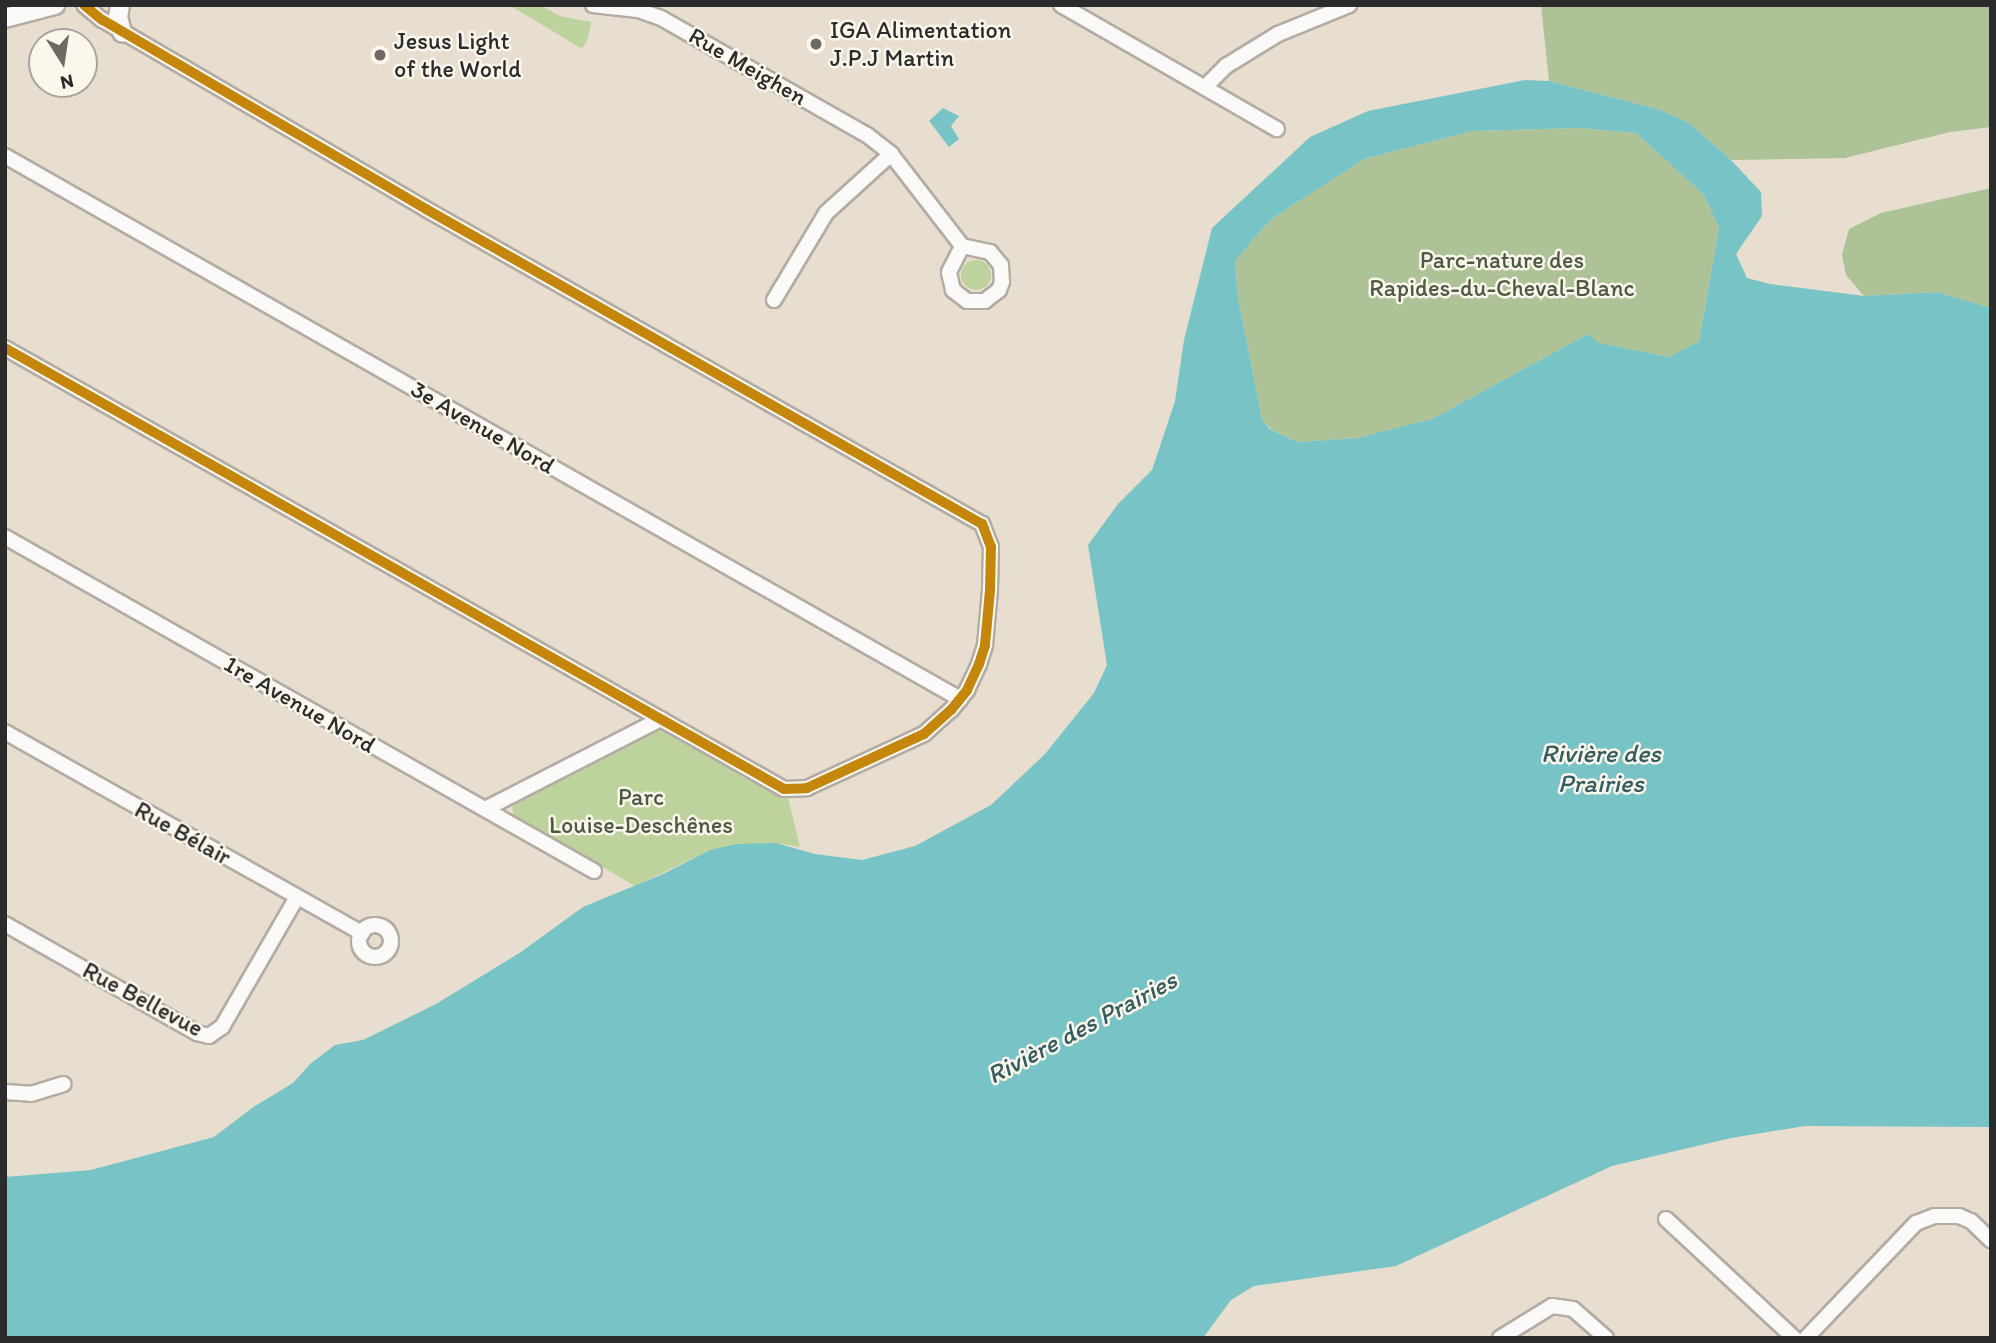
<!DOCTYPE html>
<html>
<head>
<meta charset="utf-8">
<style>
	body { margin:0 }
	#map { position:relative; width:1996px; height:1343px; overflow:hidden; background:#e8ded0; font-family:Itim,sans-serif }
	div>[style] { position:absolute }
	.green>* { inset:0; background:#bed29e }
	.round { border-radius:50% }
	.forest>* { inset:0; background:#adc296 }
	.water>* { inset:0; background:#78c3c5 }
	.roads { filter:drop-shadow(2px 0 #b3aca3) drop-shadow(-2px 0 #b3aca3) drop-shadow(0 2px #b3aca3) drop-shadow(0 -2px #b3aca3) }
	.minor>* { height:14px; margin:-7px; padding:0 7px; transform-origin:7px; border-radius:7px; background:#fcfaf8 }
	.minor>.ring { margin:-7px; padding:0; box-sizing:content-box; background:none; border:14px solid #fcfaf8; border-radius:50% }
	.major>* { height:18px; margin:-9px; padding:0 9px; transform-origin:9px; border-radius:9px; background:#fcfaf8 }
	.bus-1>* { height:10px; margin:-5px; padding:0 5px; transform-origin:5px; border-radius:5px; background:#c4870b }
	.dots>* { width:19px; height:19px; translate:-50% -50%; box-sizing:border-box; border:4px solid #fbf7ec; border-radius:50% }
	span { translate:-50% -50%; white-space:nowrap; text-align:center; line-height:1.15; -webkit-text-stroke:5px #fbf7ec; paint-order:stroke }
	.poi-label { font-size:24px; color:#2b2b2b }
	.left { translate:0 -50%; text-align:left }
	.street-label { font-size:24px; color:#2b2b2b }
	.park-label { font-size:24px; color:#4d5a42 }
	.water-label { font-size:26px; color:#355c5f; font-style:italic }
	.frame { position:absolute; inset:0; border:7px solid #2b2b2b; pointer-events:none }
	.north { position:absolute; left:28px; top:28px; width:70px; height:70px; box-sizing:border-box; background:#fbf7ec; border:2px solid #a8a59f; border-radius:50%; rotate:168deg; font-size:19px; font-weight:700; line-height:28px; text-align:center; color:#2b2b2b }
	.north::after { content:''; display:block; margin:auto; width:24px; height:32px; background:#6d6a65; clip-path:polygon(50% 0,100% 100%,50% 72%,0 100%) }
</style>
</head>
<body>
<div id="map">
	<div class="green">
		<i style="clip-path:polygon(509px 5px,540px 5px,560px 16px,591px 22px,588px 38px,582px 49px)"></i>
		<i class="round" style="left:961px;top:260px;width:30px;height:30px"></i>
		<i style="clip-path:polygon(661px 729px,788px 797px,800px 847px,776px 843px,710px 850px,635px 886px,514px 815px,512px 807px,518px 799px)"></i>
	</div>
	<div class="forest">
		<i style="clip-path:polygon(1541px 5px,1991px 5px,1991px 127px,1950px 132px,1845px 158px,1731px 160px,1689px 123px,1661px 110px,1549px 81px)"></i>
		<i style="clip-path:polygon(1579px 128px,1636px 133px,1704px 195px,1719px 228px,1699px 341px,1669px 357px,1598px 343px,1588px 334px,1432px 419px,1357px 438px,1297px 442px,1271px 429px,1262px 419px,1238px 298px,1235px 261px,1270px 220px,1364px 159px,1472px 131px)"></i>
		<i style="clip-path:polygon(1991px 188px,1991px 308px,1937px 292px,1864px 296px,1846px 275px,1842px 255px,1849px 229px,1881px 213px)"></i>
	</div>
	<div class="water">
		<i style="clip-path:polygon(evenodd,1525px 80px,1549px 81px,1661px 110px,1689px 123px,1731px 160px,1761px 192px,1762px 216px,1736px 254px,1747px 278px,1770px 284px,1864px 296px,1937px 292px,1991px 308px,1991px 1127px,1805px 1126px,1731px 1138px,1612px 1166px,1396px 1266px,1254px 1286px,1231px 1300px,1203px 1338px,5px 1338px,5px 1177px,91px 1170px,214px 1137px,252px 1108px,293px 1083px,310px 1064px,335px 1045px,363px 1040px,436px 1004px,521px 952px,583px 907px,663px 874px,710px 850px,737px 844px,776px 843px,815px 854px,862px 860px,915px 846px,991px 805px,1045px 754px,1094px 693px,1107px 665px,1088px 545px,1118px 504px,1152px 470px,1175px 401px,1184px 340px,1212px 228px,1310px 137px,1368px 111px,1525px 80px,1579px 128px,1636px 133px,1704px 195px,1719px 228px,1699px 341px,1669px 357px,1599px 343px,1588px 334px,1432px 419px,1357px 438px,1297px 442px,1270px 429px,1262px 419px,1238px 298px,1235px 261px,1270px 220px,1364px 159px,1472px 131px,1579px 128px)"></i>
		<i style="clip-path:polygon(943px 108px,959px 116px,951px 126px,959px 139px,949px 147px,929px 121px)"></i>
	</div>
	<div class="roads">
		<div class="minor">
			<i style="left:593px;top:5px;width:45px;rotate:6.3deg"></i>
			<i style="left:638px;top:10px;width:24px;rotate:19deg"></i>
			<i style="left:661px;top:18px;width:237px;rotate:29.6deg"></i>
			<i style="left:867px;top:135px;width:31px;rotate:38deg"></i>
			<i style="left:891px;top:154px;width:116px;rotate:52.3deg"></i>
			<i style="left:1061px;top:5px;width:249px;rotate:29.9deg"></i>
			<i style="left:1205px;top:87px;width:30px;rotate:-45deg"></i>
			<i style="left:1226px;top:66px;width:61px;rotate:-31.6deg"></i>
			<i style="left:1278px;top:34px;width:77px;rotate:-22.2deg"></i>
			<i style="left:5px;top:156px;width:1099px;rotate:29.62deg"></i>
			<i style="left:962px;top:246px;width:29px;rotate:12deg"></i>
			<i style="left:990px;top:252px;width:17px;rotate:50deg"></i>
			<i style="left:1001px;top:265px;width:17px;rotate:87deg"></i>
			<i style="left:1002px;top:282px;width:9px;rotate:111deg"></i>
			<i style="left:999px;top:290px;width:18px;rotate:142deg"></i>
			<i style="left:985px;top:301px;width:18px;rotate:180deg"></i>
			<i style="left:967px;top:301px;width:18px;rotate:-142deg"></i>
			<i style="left:953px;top:290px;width:18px;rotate:-103deg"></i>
			<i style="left:949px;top:272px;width:29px;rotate:-63deg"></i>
			<i style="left:774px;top:300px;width:101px;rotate:-59.1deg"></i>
			<i style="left:826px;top:213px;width:88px;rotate:-42.2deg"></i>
			<i style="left:5px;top:348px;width:895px;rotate:29.51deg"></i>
			<i style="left:784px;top:789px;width:23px;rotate:-2deg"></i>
			<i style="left:807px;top:788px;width:129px;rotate:-24.8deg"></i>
			<i style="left:924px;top:734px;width:36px;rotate:-42deg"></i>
			<i style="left:951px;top:710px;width:26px;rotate:-51deg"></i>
			<i style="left:967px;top:690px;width:29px;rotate:-65deg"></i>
			<i style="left:979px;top:664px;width:20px;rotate:-72deg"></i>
			<i style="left:985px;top:645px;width:55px;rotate:-84.8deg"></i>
			<i style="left:990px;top:590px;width:43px;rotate:-88.7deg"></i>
			<i style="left:991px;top:547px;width:25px;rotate:-111deg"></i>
			<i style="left:982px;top:524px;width:639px;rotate:-150.47deg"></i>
			<i style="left:426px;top:209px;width:375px;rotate:-149.7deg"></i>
			<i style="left:102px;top:20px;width:23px;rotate:-140deg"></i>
			<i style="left:5px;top:537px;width:677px;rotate:29.56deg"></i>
			<i style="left:5px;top:732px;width:410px;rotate:29.4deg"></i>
			<i style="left:485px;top:809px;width:198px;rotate:-27.1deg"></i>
			<i style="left:5px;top:924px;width:221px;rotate:29.6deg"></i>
			<i style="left:197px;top:1033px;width:12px;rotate:14deg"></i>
			<i style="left:209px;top:1036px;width:16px;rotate:-35deg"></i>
			<i style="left:222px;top:1027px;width:150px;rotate:-60deg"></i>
			<i class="ring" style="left:359px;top:925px;width:18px;height:18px"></i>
			<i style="left:5px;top:1092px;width:26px;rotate:4deg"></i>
			<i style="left:31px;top:1094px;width:34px;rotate:-17deg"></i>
			<i style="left:1666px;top:1219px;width:175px;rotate:42.9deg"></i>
			<i style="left:1500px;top:1338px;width:61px;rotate:-31.6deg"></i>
			<i style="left:1552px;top:1306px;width:21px;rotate:8deg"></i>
			<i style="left:1573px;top:1309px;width:44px;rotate:41.3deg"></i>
			<i style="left:1806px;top:1338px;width:159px;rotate:-46.3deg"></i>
			<i style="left:1916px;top:1223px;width:19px;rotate:-21deg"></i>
			<i style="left:1934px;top:1216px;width:25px"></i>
			<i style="left:1959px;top:1216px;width:13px;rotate:23deg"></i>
			<i style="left:1971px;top:1221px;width:28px;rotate:44deg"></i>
		</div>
		<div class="major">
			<i style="left:120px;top:5px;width:12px;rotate:99deg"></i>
			<i style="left:118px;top:17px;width:16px;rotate:75deg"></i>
			<i style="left:5px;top:18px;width:52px;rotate:-14.6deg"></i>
		</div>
	</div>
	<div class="bus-1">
		<i style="left:5px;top:348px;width:895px;rotate:29.51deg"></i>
		<i style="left:784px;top:789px;width:23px;rotate:-2deg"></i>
		<i style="left:807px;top:788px;width:129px;rotate:-24.8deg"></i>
		<i style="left:924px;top:734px;width:36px;rotate:-42deg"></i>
		<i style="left:951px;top:710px;width:26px;rotate:-51deg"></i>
		<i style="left:967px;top:690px;width:29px;rotate:-65deg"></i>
		<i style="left:979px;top:664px;width:20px;rotate:-72deg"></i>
		<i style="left:985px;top:645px;width:55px;rotate:-84.8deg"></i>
		<i style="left:990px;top:590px;width:43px;rotate:-88.7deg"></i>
		<i style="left:991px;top:547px;width:25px;rotate:-111deg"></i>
		<i style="left:982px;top:524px;width:639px;rotate:-150.47deg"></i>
		<i style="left:426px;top:209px;width:375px;rotate:-149.7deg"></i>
		<i style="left:102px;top:20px;width:23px;rotate:-140deg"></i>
	</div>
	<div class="dots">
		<i style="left:816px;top:44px;background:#6d6a65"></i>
		<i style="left:380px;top:55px;background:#6d6a65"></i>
	</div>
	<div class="poi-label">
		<span class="left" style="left:830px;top:44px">IGA Alimentation<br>J.P.J Martin</span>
		<span class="left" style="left:394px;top:55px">Jesus Light<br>of the World</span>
	</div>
	<div class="street-label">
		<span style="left:748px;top:66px;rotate:30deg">Rue Meighen</span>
		<span style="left:483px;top:427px;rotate:30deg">3e Avenue Nord</span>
		<span style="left:300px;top:704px;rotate:30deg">1re Avenue Nord</span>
		<span style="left:183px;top:833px;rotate:29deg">Rue Bélair</span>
		<span style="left:143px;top:999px;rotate:28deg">Rue Bellevue</span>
	</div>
	<div class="park-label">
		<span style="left:1502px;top:274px">Parc-nature des<br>Rapides-du-Cheval-Blanc</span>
		<span style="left:641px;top:811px">Parc<br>Louise-Deschênes</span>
	</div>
	<div class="water-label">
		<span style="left:1601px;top:769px">Rivière des<br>Prairies</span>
		<span style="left:1082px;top:1028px;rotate:-28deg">Rivière des Prairies</span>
	</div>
	<div class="frame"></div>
	<div class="north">N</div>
</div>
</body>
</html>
